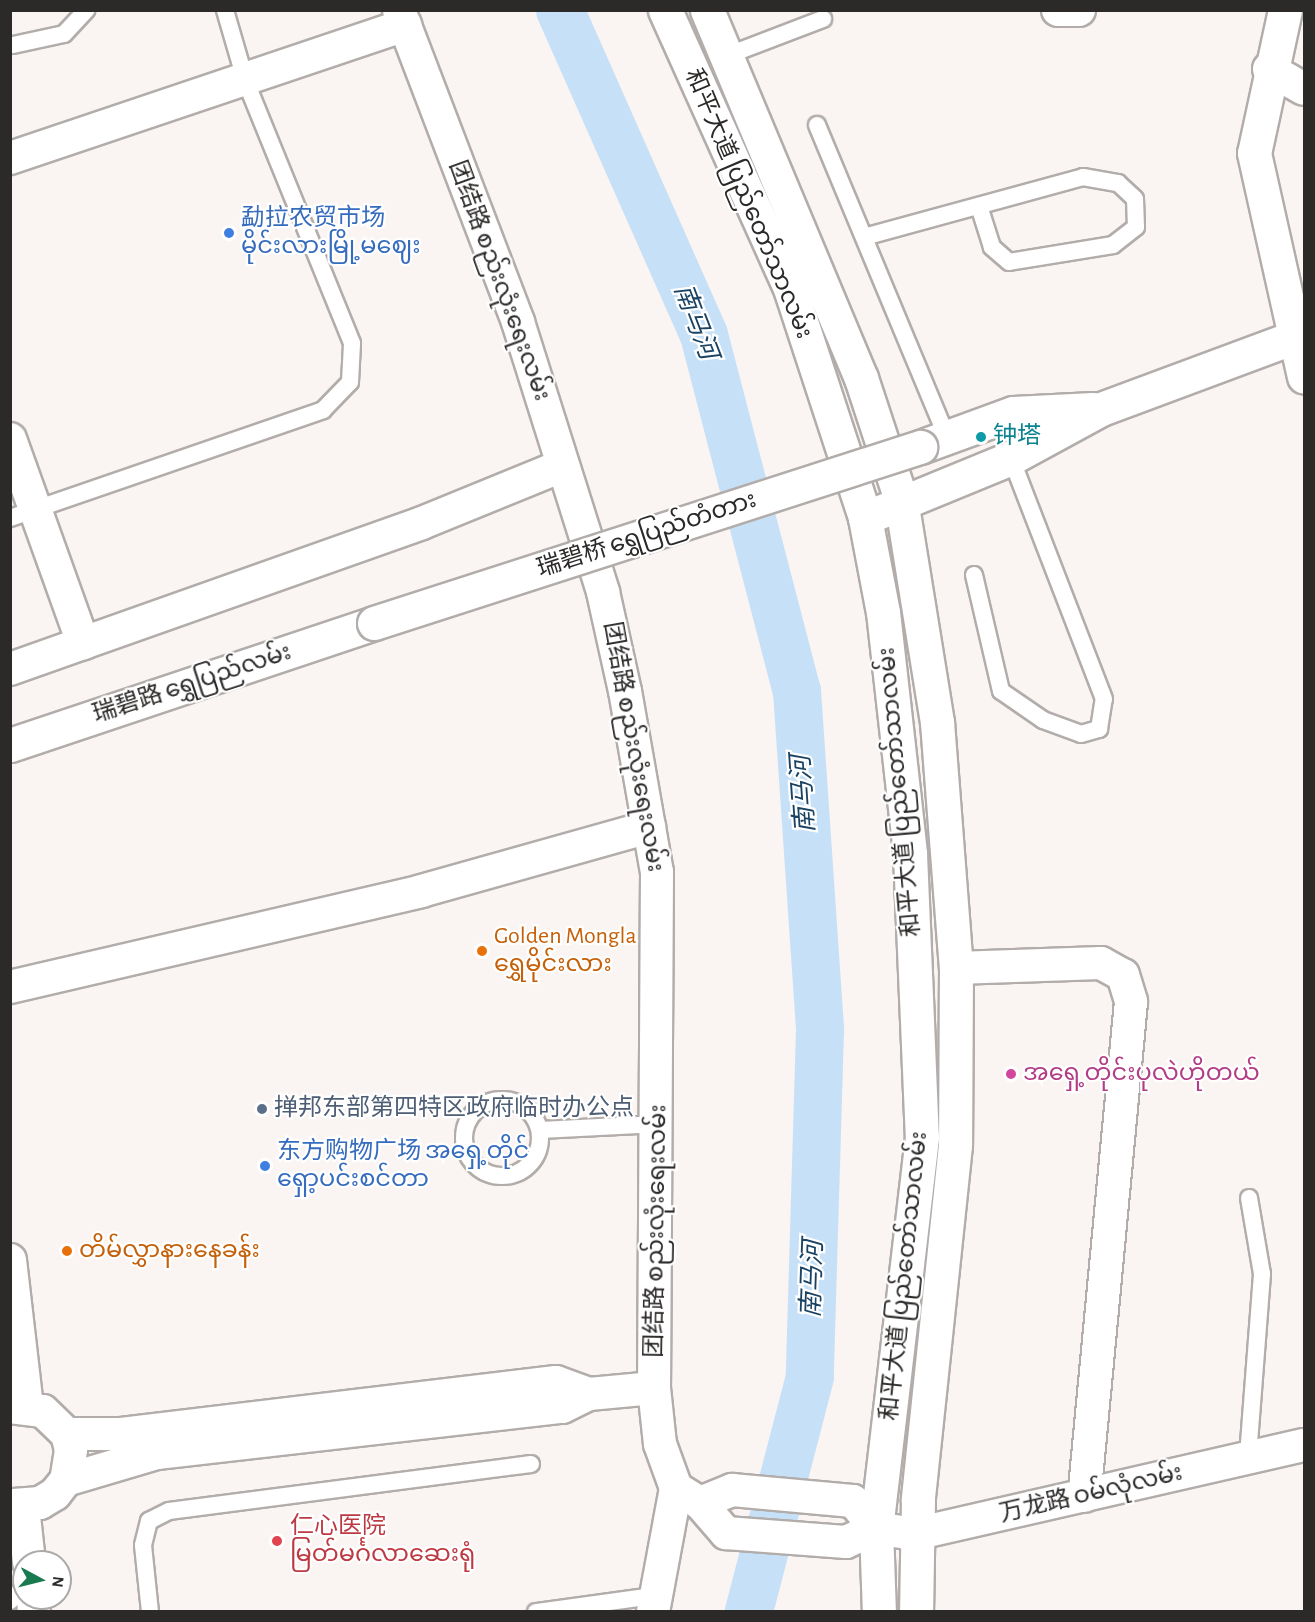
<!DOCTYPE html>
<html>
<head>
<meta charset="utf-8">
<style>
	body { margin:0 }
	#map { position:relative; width:1315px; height:1622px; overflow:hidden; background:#faf4f2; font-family:"Alegreya Sans","Noto Sans SC","Noto Sans Myanmar",sans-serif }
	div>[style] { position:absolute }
	.river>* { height:48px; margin:-24px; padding:0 24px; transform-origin:24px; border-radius:24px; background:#c6e0f7 }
	.roads { filter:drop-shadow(2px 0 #b2adaa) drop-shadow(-2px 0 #b2adaa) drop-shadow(0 2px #b2adaa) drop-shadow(0 -2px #b2adaa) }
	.service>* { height:16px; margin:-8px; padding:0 8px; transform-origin:8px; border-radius:8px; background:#fff }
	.service>.ring { margin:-8px; padding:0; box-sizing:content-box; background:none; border:16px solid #fff; border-radius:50% }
	.minor>* { height:32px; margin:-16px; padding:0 16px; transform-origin:16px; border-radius:16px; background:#fff }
	.tertiary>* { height:33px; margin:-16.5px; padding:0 16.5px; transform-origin:16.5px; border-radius:16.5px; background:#fff }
	.trunk>* { height:33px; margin:-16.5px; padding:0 16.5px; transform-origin:16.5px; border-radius:16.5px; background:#fff }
	.bridges { filter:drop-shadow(2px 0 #b2adaa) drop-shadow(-2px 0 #b2adaa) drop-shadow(0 2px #b2adaa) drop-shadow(0 -2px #b2adaa) }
	.tertiary-bridge>* { height:33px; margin:-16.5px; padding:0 16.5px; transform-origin:16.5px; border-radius:16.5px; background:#fff }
	.dots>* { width:16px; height:16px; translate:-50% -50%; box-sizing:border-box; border:3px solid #fff; border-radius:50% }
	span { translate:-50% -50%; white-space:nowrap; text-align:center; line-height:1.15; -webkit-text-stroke:4.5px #fff; paint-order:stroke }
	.street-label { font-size:24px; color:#2c2a29 }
	.shop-label { font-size:24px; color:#366cbe }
	.left { translate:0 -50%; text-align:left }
	.culture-label { font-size:24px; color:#0d838f }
	.food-label { font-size:24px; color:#c56008 }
	.hotel-label { font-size:24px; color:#b23c85 }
	.service-label { font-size:24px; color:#4e5e75 }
	.health-label { font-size:24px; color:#be3a42 }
	.water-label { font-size:26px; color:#1a4363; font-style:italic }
	.frame { position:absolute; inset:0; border:12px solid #2c2a29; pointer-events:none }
	.north { position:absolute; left:12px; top:1550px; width:60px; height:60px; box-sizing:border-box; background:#fff; border:2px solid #abaaa9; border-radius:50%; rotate:97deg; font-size:16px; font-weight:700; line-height:24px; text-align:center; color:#2c2a29 }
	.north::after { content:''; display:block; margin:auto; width:21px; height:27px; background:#19794f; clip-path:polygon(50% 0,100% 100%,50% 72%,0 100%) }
</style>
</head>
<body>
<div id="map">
	<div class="river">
		<i style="left:560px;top:10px;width:355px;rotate:66.1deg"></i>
		<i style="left:704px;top:335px;width:368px;rotate:75.4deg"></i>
		<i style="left:797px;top:691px;width:340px;rotate:86.1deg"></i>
		<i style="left:820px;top:1030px;width:347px;rotate:91.7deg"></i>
		<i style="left:810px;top:1377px;width:243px;rotate:104.6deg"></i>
	</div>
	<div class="roads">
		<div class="service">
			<i style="left:13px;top:45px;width:52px;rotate:-12.2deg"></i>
			<i style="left:64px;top:34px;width:33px;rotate:-47deg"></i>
			<i style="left:726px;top:56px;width:104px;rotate:-20.9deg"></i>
			<i style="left:817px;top:125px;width:339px;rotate:67.4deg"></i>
			<i style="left:864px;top:237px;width:227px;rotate:-15.3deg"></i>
			<i style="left:1083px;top:177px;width:36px;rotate:10deg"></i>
			<i style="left:1118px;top:183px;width:23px;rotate:43deg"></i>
			<i style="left:1135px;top:199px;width:28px;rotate:88deg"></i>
			<i style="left:1136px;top:227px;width:29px;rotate:142deg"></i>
			<i style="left:1113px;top:245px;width:105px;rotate:170.7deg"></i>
			<i style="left:1009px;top:262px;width:23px;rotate:-139deg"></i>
			<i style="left:992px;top:247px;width:43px;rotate:-107.6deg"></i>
			<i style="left:10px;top:518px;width:331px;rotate:-19deg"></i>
			<i style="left:323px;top:410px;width:39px;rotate:-46deg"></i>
			<i style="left:350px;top:382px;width:39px;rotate:-87deg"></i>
			<i style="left:352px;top:343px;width:285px;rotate:-112.1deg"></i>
			<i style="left:245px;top:79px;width:72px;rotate:-106.2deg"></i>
			<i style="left:974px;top:575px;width:119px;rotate:76.9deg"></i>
			<i style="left:1001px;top:691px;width:51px;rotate:34.6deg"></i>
			<i style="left:1043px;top:720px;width:40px;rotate:20.2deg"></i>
			<i style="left:1081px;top:734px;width:19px;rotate:-16deg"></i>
			<i style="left:1099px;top:729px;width:30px;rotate:-81deg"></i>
			<i style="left:1104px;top:699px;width:258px;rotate:-111.1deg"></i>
			<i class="ring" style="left:464px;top:1100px;width:60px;height:60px"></i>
			<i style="left:540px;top:1130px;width:119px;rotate:-2.9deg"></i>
			<i style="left:1248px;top:1456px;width:183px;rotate:-85.6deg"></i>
			<i style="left:1262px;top:1274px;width:77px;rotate:-99.7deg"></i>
			<i style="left:10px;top:1601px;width:20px;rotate:-45deg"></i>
			<i style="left:150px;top:1612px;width:67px;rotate:-96deg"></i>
			<i style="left:143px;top:1545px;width:25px;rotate:-76deg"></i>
			<i style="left:149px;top:1521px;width:22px;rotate:-27deg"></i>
			<i style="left:169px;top:1511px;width:365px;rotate:-7.4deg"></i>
			<i style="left:536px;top:1612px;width:125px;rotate:-7.8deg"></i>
		</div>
		<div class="minor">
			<i style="left:399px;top:10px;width:334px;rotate:69.1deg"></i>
			<i style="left:518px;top:322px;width:283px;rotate:72.5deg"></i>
			<i style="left:603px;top:592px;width:101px;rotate:77.5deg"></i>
			<i style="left:625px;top:691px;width:184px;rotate:80deg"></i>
			<i style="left:657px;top:872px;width:516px;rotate:90.33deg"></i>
			<i style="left:654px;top:1388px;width:56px;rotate:83.9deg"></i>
			<i style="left:660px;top:1444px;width:47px;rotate:70deg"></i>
			<i style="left:676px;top:1488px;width:28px;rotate:32deg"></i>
			<i style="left:700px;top:1503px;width:40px;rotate:49deg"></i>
			<i style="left:726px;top:1533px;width:120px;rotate:4.3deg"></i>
			<i style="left:846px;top:1542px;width:33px;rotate:-25deg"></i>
			<i style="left:876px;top:1528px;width:39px;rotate:9deg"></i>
			<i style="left:915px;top:1534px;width:399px;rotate:-12.9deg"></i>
			<i style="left:1058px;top:10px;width:21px"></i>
			<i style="left:1269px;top:69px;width:40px;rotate:29.7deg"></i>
			<i style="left:10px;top:158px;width:417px;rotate:-18.6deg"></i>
			<i style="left:10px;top:439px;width:217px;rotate:70.3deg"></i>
			<i style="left:10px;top:669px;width:437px;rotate:-19.5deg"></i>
			<i style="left:422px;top:523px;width:151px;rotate:-22.2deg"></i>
			<i style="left:956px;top:968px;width:145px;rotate:-2deg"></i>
			<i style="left:1101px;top:963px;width:25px;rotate:29deg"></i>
			<i style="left:1123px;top:975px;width:28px;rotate:73deg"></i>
			<i style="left:1131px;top:1002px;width:496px;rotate:95.4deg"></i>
			<i style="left:10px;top:987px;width:422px;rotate:-13.1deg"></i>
			<i style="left:421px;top:891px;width:237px;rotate:-15.7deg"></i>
			<i style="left:10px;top:1260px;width:147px;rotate:83.4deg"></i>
			<i style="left:589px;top:1394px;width:65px;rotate:-5.3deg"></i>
			<i style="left:10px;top:1407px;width:33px;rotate:7deg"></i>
			<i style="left:43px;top:1411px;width:33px;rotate:44deg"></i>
			<i style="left:67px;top:1434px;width:16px;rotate:76deg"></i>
			<i style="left:71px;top:1450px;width:30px;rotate:99deg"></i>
			<i style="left:66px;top:1480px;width:18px;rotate:128deg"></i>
			<i style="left:55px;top:1494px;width:17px;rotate:149deg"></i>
			<i style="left:40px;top:1503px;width:30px;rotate:176deg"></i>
			<i style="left:66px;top:1480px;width:95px;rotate:-16.5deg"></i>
			<i style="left:157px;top:1453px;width:408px;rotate:-6.5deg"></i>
			<i style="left:562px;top:1407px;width:30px;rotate:-26deg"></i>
			<i style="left:589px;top:1394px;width:35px;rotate:-160deg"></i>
			<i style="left:556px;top:1382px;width:442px;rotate:173.2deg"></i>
			<i style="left:117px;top:1434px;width:50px;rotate:180deg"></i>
			<i style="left:700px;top:1503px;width:35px;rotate:-22deg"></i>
			<i style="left:732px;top:1490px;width:121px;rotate:5.2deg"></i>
			<i style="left:853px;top:1501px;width:35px;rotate:50deg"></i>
			<i style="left:23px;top:1507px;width:55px;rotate:83.8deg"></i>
			<i style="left:33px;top:1598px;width:14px;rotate:86deg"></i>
			<i style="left:653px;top:1612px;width:126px;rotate:-79.5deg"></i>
		</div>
		<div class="tertiary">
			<i style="left:1285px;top:10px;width:146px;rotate:102.2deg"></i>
			<i style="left:1254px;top:153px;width:229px;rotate:77.4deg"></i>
			<i style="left:920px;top:447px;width:99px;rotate:-20.1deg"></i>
			<i style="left:1013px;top:413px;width:80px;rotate:-2.9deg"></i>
			<i style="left:865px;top:518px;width:158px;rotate:-22.3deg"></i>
			<i style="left:1011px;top:458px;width:102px;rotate:-28.6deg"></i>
			<i style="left:1101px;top:409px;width:204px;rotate:-20.4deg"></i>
			<i style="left:10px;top:745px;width:384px;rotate:-18.5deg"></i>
		</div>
		<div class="trunk">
			<i style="left:665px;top:10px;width:308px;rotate:65.8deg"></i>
			<i style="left:791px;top:291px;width:239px;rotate:71.9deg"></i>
			<i style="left:865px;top:518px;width:96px;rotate:79.2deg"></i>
			<i style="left:883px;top:612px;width:244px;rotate:83.6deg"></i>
			<i style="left:910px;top:854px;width:283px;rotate:87.6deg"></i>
			<i style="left:922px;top:1137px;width:394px;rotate:96.7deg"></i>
			<i style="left:876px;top:1528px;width:84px;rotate:88deg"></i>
			<i style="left:707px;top:10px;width:399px;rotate:67.3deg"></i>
			<i style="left:861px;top:378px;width:128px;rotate:71.8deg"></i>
			<i style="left:901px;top:500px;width:225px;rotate:80.8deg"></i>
			<i style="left:937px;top:722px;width:247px;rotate:85.6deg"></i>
			<i style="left:956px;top:968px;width:177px;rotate:90.3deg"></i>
			<i style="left:955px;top:1145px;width:357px;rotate:96deg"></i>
			<i style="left:918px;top:1500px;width:112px;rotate:91deg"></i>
		</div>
	</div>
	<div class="bridges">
		<div class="tertiary-bridge">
			<i style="left:374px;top:623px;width:574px;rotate:-17.87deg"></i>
		</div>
	</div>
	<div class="dots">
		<i style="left:229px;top:233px;background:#3f7fe0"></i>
		<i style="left:981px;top:437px;background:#0f9aa8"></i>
		<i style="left:482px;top:951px;background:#e8710a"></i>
		<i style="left:1011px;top:1074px;background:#d1479c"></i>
		<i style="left:262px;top:1109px;background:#5c6f8a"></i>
		<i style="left:265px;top:1166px;background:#3f7fe0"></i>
		<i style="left:67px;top:1251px;background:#e8710a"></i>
		<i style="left:277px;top:1541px;background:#e0444e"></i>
	</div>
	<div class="street-label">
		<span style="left:748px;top:204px;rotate:67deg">和平大道 ပြည်တော်သာလမ်း</span>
		<span style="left:499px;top:281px;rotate:70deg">团结路 စည်းလုံးရေးလမ်း</span>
		<span style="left:647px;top:535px;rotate:-18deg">瑞碧桥 ရွှေပြည်တံတား</span>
		<span style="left:192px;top:684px;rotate:-18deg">瑞碧路 ရွှေပြည်လမ်း</span>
		<span style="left:633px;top:747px;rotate:80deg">团结路 စည်းလုံးရေးလမ်း</span>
		<span style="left:900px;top:792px;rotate:-95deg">和平大道 ပြည်တော်သာလမ်း</span>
		<span style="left:657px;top:1231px;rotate:-89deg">团结路 စည်းလုံးရေးလမ်း</span>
		<span style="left:905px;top:1276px;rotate:-84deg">和平大道 ပြည်တော်သာလမ်း</span>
		<span style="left:1091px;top:1494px;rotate:-13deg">万龙路 ဝမ်လုံလမ်း</span>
	</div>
	<div class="shop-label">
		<span class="left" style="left:241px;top:233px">勐拉农贸市场<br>မိုင်းလားမြို့မဈေး</span>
		<span class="left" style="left:277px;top:1166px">东方购物广场 အရှေ့တိုင်<br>ရှော့ပင်းစင်တာ</span>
	</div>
	<div class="culture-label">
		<span class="left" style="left:993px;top:437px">钟塔</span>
	</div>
	<div class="food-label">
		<span class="left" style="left:494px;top:951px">Golden Mongla<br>ရွှေမိုင်းလား</span>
		<span class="left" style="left:79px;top:1251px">တိမ်လွှာနားနေခန်း</span>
	</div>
	<div class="hotel-label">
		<span class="left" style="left:1023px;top:1074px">အရှေ့တိုင်းပုလဲဟိုတယ်</span>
	</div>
	<div class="service-label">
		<span class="left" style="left:274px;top:1109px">掸邦东部第四特区政府临时办公点</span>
	</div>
	<div class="health-label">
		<span class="left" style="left:290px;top:1541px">仁心医院<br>မြတ်မင်္ဂလာဆေးရုံ</span>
	</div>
	<div class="water-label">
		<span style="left:695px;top:322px;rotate:69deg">南马河</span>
		<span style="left:804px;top:794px;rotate:-94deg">南马河</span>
		<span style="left:813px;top:1279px;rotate:-88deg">南马河</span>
	</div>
	<div class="frame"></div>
	<div class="north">N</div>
</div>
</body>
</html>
